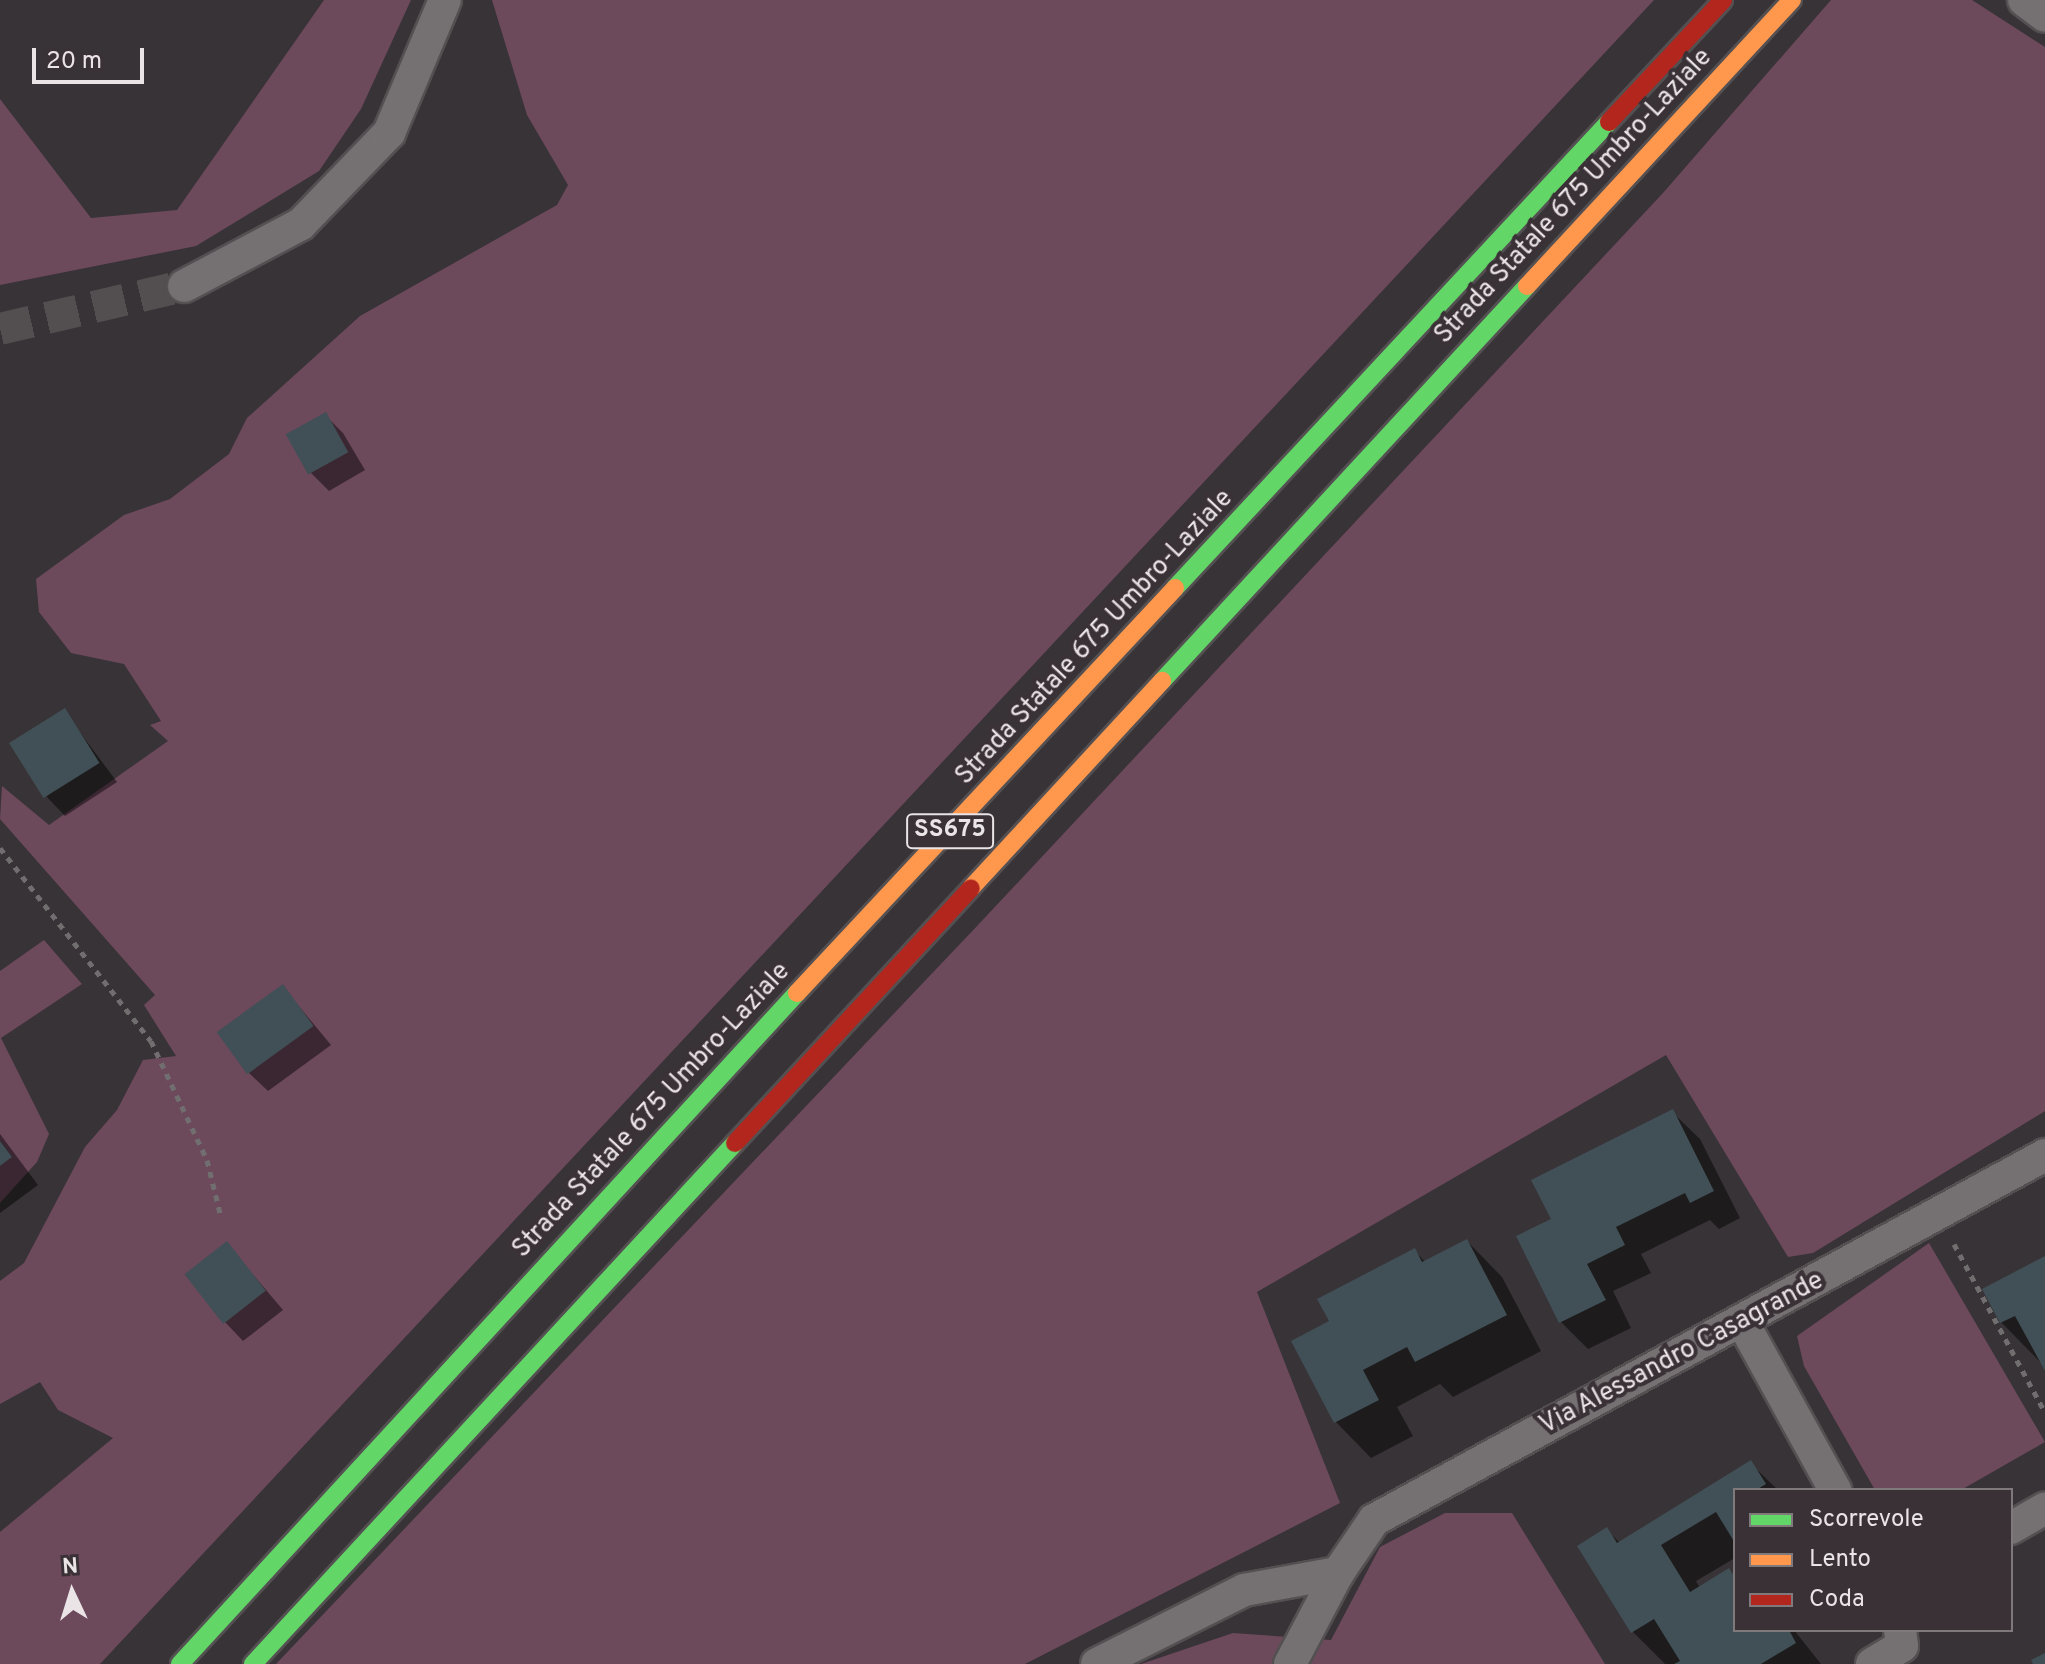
<!DOCTYPE html>
<html>
<head>
<meta charset="utf-8">
<style>
	body { margin:0 }
	#map { position:relative; width:2045px; height:1664px; overflow:hidden; background:#383336; font-family:Overpass,sans-serif }
	div>[style] { position:absolute }
	.green>* { inset:0; background:#6d495c }
	.shadow>* { inset:0; background:#0007 }
	.building>* { inset:0; background:#405056; transform-origin:0 0 }
	.street-tunnel>* { height:32px; margin-top:-16px; transform-origin:0; background:repeating-linear-gradient(90deg,#534e50 0 32px,transparent 0 48px) }
	.path>* { height:5px; margin-top:-2.5px; transform-origin:0; background:repeating-linear-gradient(90deg,#716e6f 0 6px,transparent 0 12px) }
	.roads { filter:drop-shadow(2px 0 #545052) drop-shadow(-2px 0 #545052) drop-shadow(0 2px #545052) drop-shadow(0 -2px #545052) }
	.street>* { height:32px; margin:-16px; padding:0 16px; transform-origin:16px; border-radius:16px; background:#757173 }
	.fast>* { height:18px; margin:-9px; padding:0 9px; transform-origin:9px; border-radius:9px; background:#63d668 }
	.slow>* { height:18px; margin:-9px; padding:0 9px; transform-origin:9px; border-radius:9px; background:#ff974d }
	.jam>* { height:18px; margin:-9px; padding:0 9px; transform-origin:9px; border-radius:9px; background:#b3261e }
	span { translate:-50% -50%; white-space:nowrap; text-align:center; line-height:1.15; -webkit-text-stroke:8px #3a3136; paint-order:stroke }
	.shield-label span { padding:2px 6px; background:#3a3136; border:2px solid; border-radius:6px; -webkit-text-stroke-width:0 }
	.shield-label { font-size:24px; color:#eae4e6; font-weight:700 }
	.street-label { font-size:26px; color:#eae4e6 }
	.legend { position:absolute; left:1733px; top:1488px; width:280px; height:144px; box-sizing:border-box; background:#3a3136; border:2px solid #80797c; margin:0; padding:10px 14px; list-style:none; font-size:24px; color:#eae4e6 }
	.legend li { display:flex; align-items:center; gap:16px; height:40px }
	.legend b { width:40px; border:2px solid #80797c }
	.north { position:absolute; left:32px; top:1552px; width:80px; height:80px; -webkit-text-stroke:6px #3a3136; paint-order:stroke; rotate:356deg; font-size:22px; font-weight:700; line-height:32px; text-align:center; color:#eae4e6 }
	.north::after { content:''; display:block; margin:auto; width:28px; height:36px; background:#eae4e6; clip-path:polygon(50% 0,100% 100%,50% 72%,0 100%) }
	.scale { position:absolute; left:32px; top:48px; width:112px; height:36px; box-sizing:border-box; border:4px solid #eae4e6; border-top:0; padding-left:10px; font-size:24px; line-height:28px; white-space:nowrap; color:#eae4e6; -webkit-text-stroke:6px #3a3136; paint-order:stroke }
</style>
</head>
<body>
<div id="map">
	<div class="green">
		<i style="clip-path:polygon(324px 0,411px 0,361px 109px,319px 171px,196px 246px,0 285px,0 99px,91px 218px,177px 210px)"></i>
		<i style="clip-path:polygon(492px 0,1654px 0,100px 1664px,0 1664px,0 1532px,113px 1438px,58px 1410px,40px 1382px,0 1404px,0 1281px,24px 1263px,85px 1147px,117px 1110px,143px 1060px,176px 1056px,144px 1005px,155px 995px,0 819px,2px 786px,49px 825px,168px 741px,150px 725px,161px 721px,124px 664px,71px 653px,39px 612px,36px 579px,124px 515px,170px 499px,229px 454px,247px 418px,360px 316px,557px 205px,568px 185px,527px 115px)"></i>
		<i style="clip-path:polygon(1831px 0,1972px 0,2045px 47px,2045px 1111px,1813px 1253px,1788px 1257px,1666px 1055px,1257px 1292px,1340px 1503px,1025px 1664px,276px 1664px,978px 925px,1663px 193px)"></i>
		<i style="clip-path:polygon(44px 940px,82px 984px,1px 1038px,49px 1134px,37px 1162px,0 1203px,0 1166px,12px 1157px,0 1141px,0 971px)"></i>
		<i style="clip-path:polygon(1929px 1243px,2045px 1442px,1961px 1490px,1875px 1490px,1804px 1366px,1797px 1336px)"></i>
		<i style="clip-path:polygon(1445px 1513px,1512px 1513px,1605px 1664px,1141px 1664px,1233px 1633px,1331px 1640px,1380px 1547px)"></i>
	</div>
	<div class="shadow">
		<i style="clip-path:polygon(325px 415px,343px 433px,365px 470px,329px 491px,311px 473px)"></i>
		<i style="clip-path:polygon(64px 711px,117px 782px,65px 816px,47px 797px)"></i>
		<i style="clip-path:polygon(283px 987px,331px 1045px,268px 1091px,249px 1073px)"></i>
		<i style="clip-path:polygon(1672px 1112px,1700px 1139px,1740px 1218px,1719px 1229px,1710px 1220px,1641px 1254px,1651px 1273px,1613px 1291px,1631px 1328px,1588px 1349px,1561px 1322px,1554px 1220px)"></i>
		<i style="clip-path:polygon(0 1134px,38px 1185px,0 1213px)"></i>
		<i style="clip-path:polygon(1467px 1241px,1502px 1277px,1541px 1351px,1453px 1397px,1440px 1384px,1397px 1407px,1413px 1436px,1371px 1458px,1336px 1422px,1332px 1322px,1414px 1250px,1426px 1263px)"></i>
		<i style="clip-path:polygon(227px 1244px,283px 1310px,243px 1341px,225px 1322px)"></i>
		<i style="clip-path:polygon(2045px 1258px,2045px 1367px,2001px 1322px)"></i>
		<i style="clip-path:polygon(1750px 1463px,1778px 1490px,1735px 1490px,1735px 1558px,1696px 1581px,1700px 1588px,1728px 1571px,1735px 1577px,1735px 1630px,1794px 1630px,1821px 1664px,1665px 1664px,1633px 1632px,1607px 1530px,1620px 1543px)"></i>
	</div>
	<div class="building">
		<i style="left:326px;top:412px;width:46px;height:46px;rotate:61deg"></i>
		<i style="left:65px;top:708px;width:65px;height:66px;rotate:58deg"></i>
		<i style="left:283px;top:984px;width:52px;height:82px;rotate:54deg"></i>
		<i style="clip-path:polygon(1673px 1109px,1714px 1191px,1690px 1203px,1685px 1193px,1616px 1227px,1625px 1245px,1587px 1264px,1606px 1300px,1559px 1323px,1516px 1236px,1551px 1219px,1531px 1180px)"></i>
		<i style="clip-path:polygon(0 1141px,12px 1157px,0 1166px)"></i>
		<i style="clip-path:polygon(1467px 1239px,1507px 1315px,1415px 1362px,1407px 1347px,1363px 1370px,1379px 1400px,1334px 1423px,1291px 1341px,1329px 1321px,1317px 1299px,1415px 1248px,1422px 1262px)"></i>
		<i style="left:227px;top:1241px;width:63px;height:54px;rotate:52deg"></i>
		<i style="clip-path:polygon(2045px 1256px,2045px 1371px,2015px 1316px,2000px 1323px,1982px 1289px)"></i>
		<i style="clip-path:polygon(1751px 1460px,1766px 1484px,1756px 1490px,1735px 1490px,1735px 1543px,1716px 1512px,1661px 1545px,1690px 1592px,1729px 1568px,1735px 1578px,1735px 1630px,1789px 1630px,1796px 1643px,1761px 1664px,1674px 1664px,1680px 1661px,1654px 1619px,1631px 1633px,1577px 1546px,1607px 1527px,1617px 1543px)"></i>
		<i style="clip-path:polygon(2045px 1653px,2045px 1664px,2033px 1664px,2031px 1660px)"></i>
	</div>
	<div class="street-tunnel">
		<i style="left:0;top:329px;width:189px;rotate:-13.2deg"></i>
	</div>
	<div class="path">
		<i style="left:0;top:848px;width:245px;rotate:52deg"></i>
		<i style="left:151px;top:1041px;width:132px;rotate:64.8deg"></i>
		<i style="left:207px;top:1160px;width:55px;rotate:76.2deg"></i>
		<i style="left:1954px;top:1244px;width:191px;rotate:61.6deg"></i>
	</div>
	<div class="roads">
		<div class="street">
			<i style="left:2024px;top:0;width:26px;rotate:37deg"></i>
			<i style="left:184px;top:286px;width:132px;rotate:-27.9deg"></i>
			<i style="left:301px;top:224px;width:127px;rotate:-46deg"></i>
			<i style="left:389px;top:133px;width:144px;rotate:-67.2deg"></i>
			<i style="left:1743px;top:1323px;width:191px;rotate:61.1deg"></i>
			<i style="left:2011px;top:1528px;width:39px;rotate:-30deg"></i>
			<i style="left:1097px;top:1664px;width:165px;rotate:-26.7deg"></i>
			<i style="left:1244px;top:1590px;width:96px;rotate:-10.3deg"></i>
			<i style="left:1290px;top:1664px;width:103px;rotate:-62.2deg"></i>
			<i style="left:1338px;top:1573px;width:64px;rotate:-55.8deg"></i>
			<i style="left:1374px;top:1520px;width:764px;rotate:-28.54deg"></i>
			<i style="left:1872px;top:1664px;width:35px;rotate:-31deg"></i>
			<i style="left:1902px;top:1646px;width:16px;rotate:-97deg"></i>
		</div>
		<div class="fast">
			<i style="left:1175px;top:588px;width:637px;rotate:-47.04deg"></i>
			<i style="left:1162px;top:681px;width:538px;rotate:-47.26deg"></i>
			<i style="left:180px;top:1664px;width:912px;rotate:-47.4deg"></i>
			<i style="left:253px;top:1664px;width:710px;rotate:-47.23deg"></i>
		</div>
		<div class="slow">
			<i style="left:1527px;top:286px;width:390px;rotate:-47.2deg"></i>
			<i style="left:971px;top:888px;width:282px;rotate:-47.3deg"></i>
			<i style="left:797px;top:993px;width:554px;rotate:-46.97deg"></i>
		</div>
		<div class="jam">
			<i style="left:1609px;top:122px;width:167px;rotate:-46.9deg"></i>
			<i style="left:735px;top:1143px;width:347px;rotate:-47.2deg"></i>
		</div>
	</div>
	<div class="shield-label">
		<span style="left:950px;top:831px">SS675</span>
	</div>
	<div class="street-label">
		<span style="left:1574px;top:197px;rotate:-47deg">Strada Statale 675 Umbro-Laziale</span>
		<span style="left:1095px;top:638px;rotate:-47deg">Strada Statale 675 Umbro-Laziale</span>
		<span style="left:652px;top:1111px;rotate:-47deg">Strada Statale 675 Umbro-Laziale</span>
		<span style="left:1682px;top:1354px;rotate:-28deg">Via Alessandro Casagrande</span>
	</div>
	<ul class="legend">
	<li><b style="height:10px;background:#63d668"></b>Scorrevole</li>
	<li><b style="height:10px;background:#ff974d"></b>Lento</li>
	<li><b style="height:10px;background:#b3261e"></b>Coda</li>
	</ul>
	<div class="north">N</div>
	<div class="scale">20 m</div>
</div>
</body>
</html>
